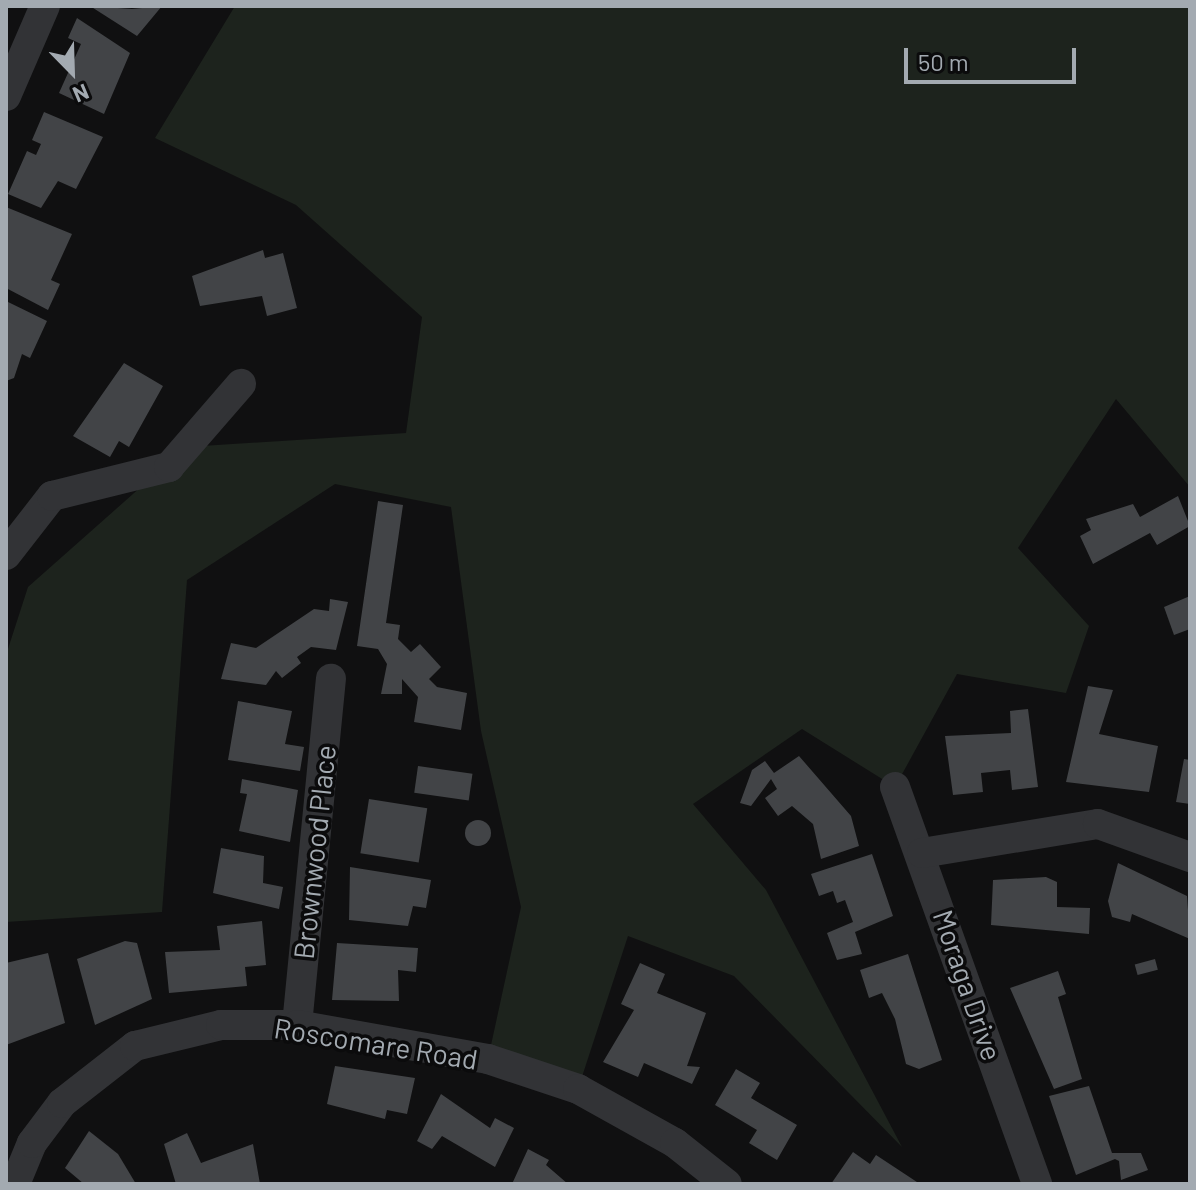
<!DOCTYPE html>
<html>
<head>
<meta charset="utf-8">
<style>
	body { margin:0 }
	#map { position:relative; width:1196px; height:1190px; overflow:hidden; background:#101011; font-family:Barlow,sans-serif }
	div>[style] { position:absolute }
	.green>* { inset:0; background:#1d231d }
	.building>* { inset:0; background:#424447; transform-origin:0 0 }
	.round { border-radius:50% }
	.minor>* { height:30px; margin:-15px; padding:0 15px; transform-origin:15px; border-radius:15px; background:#323336 }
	span { translate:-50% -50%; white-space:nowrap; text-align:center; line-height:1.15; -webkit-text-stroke:7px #0b0b0c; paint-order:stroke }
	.street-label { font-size:28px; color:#a3aab1 }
	.frame { position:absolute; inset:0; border:8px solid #a3aab1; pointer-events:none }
	.north { position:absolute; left:32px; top:32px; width:80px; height:80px; -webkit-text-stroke:6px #0b0b0c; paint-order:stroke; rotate:157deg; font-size:22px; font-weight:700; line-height:32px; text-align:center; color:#a3aab1 }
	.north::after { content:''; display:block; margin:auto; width:28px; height:36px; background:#a3aab1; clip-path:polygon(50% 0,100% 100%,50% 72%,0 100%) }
	.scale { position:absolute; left:904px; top:48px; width:172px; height:36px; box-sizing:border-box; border:4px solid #a3aab1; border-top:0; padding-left:10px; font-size:24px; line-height:28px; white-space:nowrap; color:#a3aab1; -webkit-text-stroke:6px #0b0b0c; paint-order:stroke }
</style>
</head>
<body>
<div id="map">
	<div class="green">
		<i style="clip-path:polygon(235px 6px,1190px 6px,1190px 487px,1116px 399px,1018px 548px,1089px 626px,1066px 693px,957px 674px,895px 787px,802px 729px,693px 804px,766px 890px,902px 1147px,734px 976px,628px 936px,578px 1089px,488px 1059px,521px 907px,481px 731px,451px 507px,335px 484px,187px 580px,162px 912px,6px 922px,6px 655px,28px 587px,186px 447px,406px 433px,422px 317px,296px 205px,155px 138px)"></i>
	</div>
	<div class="building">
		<i style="clip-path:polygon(90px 6px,132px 9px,162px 6px,137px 36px)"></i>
		<i style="clip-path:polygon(77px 18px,130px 53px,104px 114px,59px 93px,81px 44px,68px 38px)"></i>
		<i style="clip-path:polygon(44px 112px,103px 137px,76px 189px,58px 181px,41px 208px,8px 194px,27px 151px,36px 155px,41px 144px,32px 140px)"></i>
		<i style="clip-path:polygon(6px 207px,72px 234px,51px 280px,60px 284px,48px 310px,6px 288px)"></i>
		<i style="clip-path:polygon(263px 250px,265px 258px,283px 253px,297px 308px,267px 316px,262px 296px,200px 306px,192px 276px)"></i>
		<i style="clip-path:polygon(6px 301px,47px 321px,30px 358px,22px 354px,14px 378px,6px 381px)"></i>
		<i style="clip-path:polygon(124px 363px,163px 386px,129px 447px,119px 441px,110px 457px,73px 436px)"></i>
		<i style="clip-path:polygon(1178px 496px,1190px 526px,1157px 545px,1150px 533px,1093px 564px,1080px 536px,1091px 530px,1086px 519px,1133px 504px,1140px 517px)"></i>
		<i style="clip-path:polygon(378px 501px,403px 505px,386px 623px,400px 625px,398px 639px,411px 652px,420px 644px,441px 667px,429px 679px,437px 687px,467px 693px,461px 730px,414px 722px,418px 697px,402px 679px,402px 694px,381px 694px,387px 664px,378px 649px,357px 646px)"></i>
		<i style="clip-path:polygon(1190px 596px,1190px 629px,1174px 635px,1164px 607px)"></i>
		<i style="clip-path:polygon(330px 599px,348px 602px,336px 650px,311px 647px,297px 657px,301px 663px,282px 678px,276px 671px,266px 685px,221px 679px,231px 643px,256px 648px,314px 609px,329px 611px)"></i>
		<i style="clip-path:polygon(1088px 686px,1113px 690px,1099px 734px,1158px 746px,1149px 792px,1066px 782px)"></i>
		<i style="clip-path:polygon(238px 701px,292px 711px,285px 744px,304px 747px,300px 771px,228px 760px)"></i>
		<i style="clip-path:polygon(1028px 709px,1038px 787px,1012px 790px,1010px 770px,981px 773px,983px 792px,953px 795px,945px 736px,1011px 733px,1010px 711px)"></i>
		<i style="clip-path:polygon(799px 756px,851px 816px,859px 846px,821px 859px,813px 824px,792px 806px,778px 816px,765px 798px,777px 789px,771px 779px,751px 806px,740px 803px,752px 770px,765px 761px,774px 773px)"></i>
		<i style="clip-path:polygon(1184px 759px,1190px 760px,1190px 804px,1176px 802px)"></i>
		<i style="left:418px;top:766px;width:55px;height:27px;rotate:8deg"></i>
		<i style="clip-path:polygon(242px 779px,298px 790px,290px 842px,239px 831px,247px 794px,240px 793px)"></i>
		<i style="left:369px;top:799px;width:59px;height:55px;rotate:9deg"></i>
		<i class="round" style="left:465px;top:820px;width:26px;height:26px"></i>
		<i style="clip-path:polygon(221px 848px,264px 856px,263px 883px,283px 887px,279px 909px,213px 893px)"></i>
		<i style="clip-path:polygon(872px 854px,893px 916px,855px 932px,862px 954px,837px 960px,827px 933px,853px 922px,845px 900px,837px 903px,833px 891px,819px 896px,811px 874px)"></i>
		<i style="clip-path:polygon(1118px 863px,1187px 896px,1190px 939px,1132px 914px,1130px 922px,1112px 917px,1108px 901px)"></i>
		<i style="clip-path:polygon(350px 867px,431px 880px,426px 908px,413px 906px,408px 926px,349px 920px)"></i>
		<i style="clip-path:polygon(1046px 877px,1057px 882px,1057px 907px,1090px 908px,1089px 934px,991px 925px,993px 880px)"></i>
		<i style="clip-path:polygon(262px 921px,266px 965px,245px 967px,247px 986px,169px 993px,165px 952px,220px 950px,217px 926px)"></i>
		<i style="clip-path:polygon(125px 941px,137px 943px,152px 999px,95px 1025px,77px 959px)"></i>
		<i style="clip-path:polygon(337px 943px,418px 948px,416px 972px,398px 970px,399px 1001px,332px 1000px)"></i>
		<i style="clip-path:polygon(48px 953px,65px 1023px,6px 1045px,6px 963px)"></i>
		<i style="clip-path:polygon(908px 954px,942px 1060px,919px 1069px,906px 1064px,895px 1019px,882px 993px,869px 998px,860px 970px)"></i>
		<i style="left:1155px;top:959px;width:11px;height:21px;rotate:75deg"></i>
		<i style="clip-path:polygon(640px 963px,665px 974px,657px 993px,706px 1013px,687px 1066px,700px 1067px,692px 1084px,644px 1063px,638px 1077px,603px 1062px,634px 1010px,621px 1004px)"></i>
		<i style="clip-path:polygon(1058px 971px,1066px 994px,1058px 997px,1082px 1079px,1054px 1089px,1010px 988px)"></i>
		<i style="clip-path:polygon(335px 1066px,415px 1078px,407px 1114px,387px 1110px,385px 1119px,327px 1104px)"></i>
		<i style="clip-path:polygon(736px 1069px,760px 1083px,751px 1098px,797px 1125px,777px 1160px,749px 1143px,757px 1130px,715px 1105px)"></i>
		<i style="clip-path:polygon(1089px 1086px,1112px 1153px,1141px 1153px,1148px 1170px,1121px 1180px,1119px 1161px,1115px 1159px,1076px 1175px,1049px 1096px)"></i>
		<i style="clip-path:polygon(441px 1094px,490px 1128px,495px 1118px,514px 1128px,495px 1167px,442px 1136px,432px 1149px,417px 1141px)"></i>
		<i style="clip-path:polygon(89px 1131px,118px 1154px,136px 1184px,84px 1184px,65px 1168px)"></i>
		<i style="clip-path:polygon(187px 1133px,201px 1163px,253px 1144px,260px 1184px,176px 1184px,164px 1144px)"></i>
		<i style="clip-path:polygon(528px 1149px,549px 1160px,546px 1165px,568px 1184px,512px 1184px)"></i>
		<i style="clip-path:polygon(853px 1152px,870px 1164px,876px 1155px,920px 1184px,831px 1184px)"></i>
	</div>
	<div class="minor">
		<i style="left:6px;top:96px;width:98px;rotate:-66.6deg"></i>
		<i style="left:6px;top:555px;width:75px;rotate:-52.1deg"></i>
		<i style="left:52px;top:496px;width:121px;rotate:-13.9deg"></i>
		<i style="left:169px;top:467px;width:110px;rotate:-49.1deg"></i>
		<i style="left:895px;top:787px;width:422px;rotate:70.3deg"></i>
		<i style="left:922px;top:853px;width:178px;rotate:-9.4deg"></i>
		<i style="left:1098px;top:824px;width:98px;rotate:19.7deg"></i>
		<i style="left:297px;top:1025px;width:348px;rotate:-84.4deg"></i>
		<i style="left:15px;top:1184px;width:44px;rotate:-67.5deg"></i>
		<i style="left:32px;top:1143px;width:50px;rotate:-53.1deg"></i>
		<i style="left:62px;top:1103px;width:93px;rotate:-38deg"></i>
		<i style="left:135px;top:1046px;width:89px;rotate:-13.7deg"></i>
		<i style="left:221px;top:1025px;width:76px"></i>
		<i style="left:297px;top:1025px;width:194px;rotate:10.1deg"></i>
		<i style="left:488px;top:1059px;width:95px;rotate:18.4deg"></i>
		<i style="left:578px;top:1089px;width:111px;rotate:29.1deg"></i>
		<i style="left:675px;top:1143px;width:66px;rotate:38.3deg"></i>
	</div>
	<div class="street-label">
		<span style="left:314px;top:852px;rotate:-84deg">Brownwood Place</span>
		<span style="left:968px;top:985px;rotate:71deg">Moraga Drive</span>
		<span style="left:376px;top:1043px;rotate:9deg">Roscomare Road</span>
	</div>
	<div class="frame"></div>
	<div class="north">N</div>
	<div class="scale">50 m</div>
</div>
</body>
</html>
